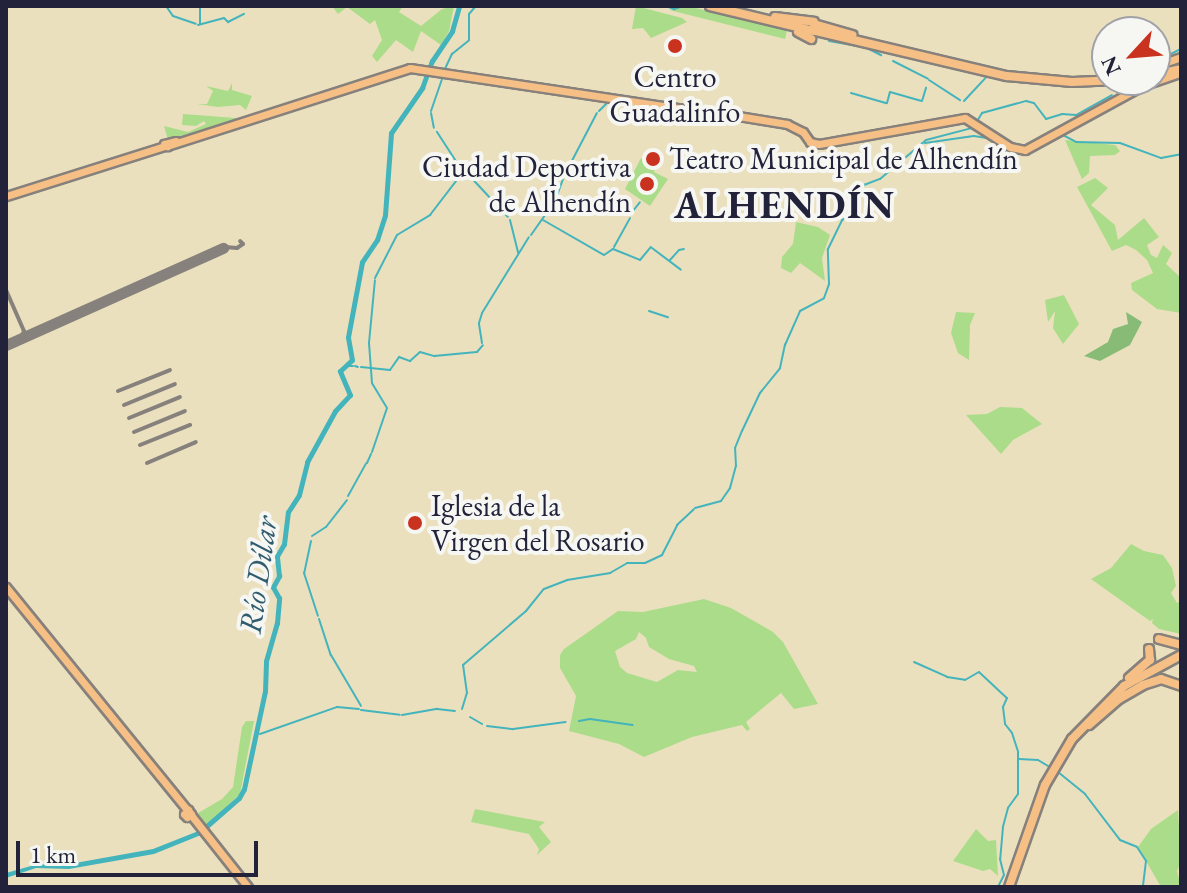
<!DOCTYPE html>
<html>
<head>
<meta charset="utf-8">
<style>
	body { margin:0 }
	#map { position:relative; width:1187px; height:893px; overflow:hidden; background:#ebe0be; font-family:"EB Garamond",serif }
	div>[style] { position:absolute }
	.green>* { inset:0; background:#abdc8a }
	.forest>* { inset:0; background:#88bc76 }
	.water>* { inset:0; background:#44b4bc }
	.stream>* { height:2px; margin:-1px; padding:0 1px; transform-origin:1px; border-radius:1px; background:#44b4bc }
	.river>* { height:5px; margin:-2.5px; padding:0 2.5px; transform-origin:2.5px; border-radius:2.5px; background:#44b4bc }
	.taxiway>* { height:4px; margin:-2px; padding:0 2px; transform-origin:2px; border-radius:2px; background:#86817c }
	.runway>* { height:11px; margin:-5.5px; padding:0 5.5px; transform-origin:5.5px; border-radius:5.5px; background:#86817c }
	.roads { filter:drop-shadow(2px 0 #86817c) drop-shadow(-2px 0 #86817c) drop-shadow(0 2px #86817c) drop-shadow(0 -2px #86817c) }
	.major>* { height:7px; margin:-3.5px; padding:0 3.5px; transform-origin:3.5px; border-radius:3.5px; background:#f5bf86 }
	.highway>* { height:8px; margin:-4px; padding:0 4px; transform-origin:4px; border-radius:4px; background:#f5bf86 }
	.dots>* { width:22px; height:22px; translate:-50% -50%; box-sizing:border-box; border:4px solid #f6f6f2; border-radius:50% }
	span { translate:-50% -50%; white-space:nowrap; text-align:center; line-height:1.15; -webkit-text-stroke:8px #f6f6f2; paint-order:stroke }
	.poi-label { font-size:30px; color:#22223b }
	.left { translate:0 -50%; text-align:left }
	.right { translate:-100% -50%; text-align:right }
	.water-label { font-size:32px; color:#305c6f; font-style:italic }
	.district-label { font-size:38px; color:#22223b; font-weight:700; letter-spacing:2px }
	.frame { position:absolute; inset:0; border:8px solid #22223b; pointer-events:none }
	.north { position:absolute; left:1091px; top:16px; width:80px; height:80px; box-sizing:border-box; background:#f6f6f2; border:2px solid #a1a1a9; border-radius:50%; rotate:244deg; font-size:22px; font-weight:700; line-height:32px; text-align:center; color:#22223b }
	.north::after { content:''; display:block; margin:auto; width:28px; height:36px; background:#c8321e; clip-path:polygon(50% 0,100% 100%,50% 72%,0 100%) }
	.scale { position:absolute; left:16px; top:841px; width:242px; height:36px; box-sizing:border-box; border:4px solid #22223b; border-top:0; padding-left:10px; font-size:24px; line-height:28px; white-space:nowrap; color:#22223b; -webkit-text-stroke:6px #f6f6f2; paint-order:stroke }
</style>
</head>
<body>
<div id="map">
	<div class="green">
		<i style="clip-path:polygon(332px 6px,403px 6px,399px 12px,421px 26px,442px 9px,454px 6px,449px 31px,441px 45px,421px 31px,413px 52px,396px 40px,377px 62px,372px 56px,382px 40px,375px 20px,370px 24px,347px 7px,338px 14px)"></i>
		<i style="clip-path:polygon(636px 6px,682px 18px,687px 22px,651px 38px,643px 28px,632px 29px)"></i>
		<i style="clip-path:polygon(687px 6px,778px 27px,787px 30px,785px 39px,669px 10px)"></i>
		<i style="clip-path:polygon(232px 83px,232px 90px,252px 96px,246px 110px,240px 105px,218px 107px,197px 104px,207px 104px,213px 91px,206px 86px,228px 91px)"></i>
		<i style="clip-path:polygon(183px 114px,236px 118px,236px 119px,168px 140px,164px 126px,188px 132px,206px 124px,204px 121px,196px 126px,182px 125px)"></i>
		<i style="clip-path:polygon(1065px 140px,1115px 145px,1120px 151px,1115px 155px,1090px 156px,1089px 173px,1082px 179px)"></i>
		<i style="clip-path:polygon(641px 158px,656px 166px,654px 172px,668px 179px,650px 206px,625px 189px)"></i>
		<i style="clip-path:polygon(1095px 178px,1108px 188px,1091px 205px,1115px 225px,1118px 240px,1144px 218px,1159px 237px,1147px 245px,1151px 255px,1157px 258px,1163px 245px,1172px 253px,1166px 264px,1181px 278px,1181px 313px,1157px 309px,1132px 290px,1131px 283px,1153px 273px,1147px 260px,1136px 250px,1126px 245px,1112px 251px,1077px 187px)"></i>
		<i style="clip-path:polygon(796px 222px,818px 227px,830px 235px,822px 258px,825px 281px,800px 263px,791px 273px,781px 268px,782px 257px,793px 244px)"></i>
		<i style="clip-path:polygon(1064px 295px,1079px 324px,1063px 344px,1053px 328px,1055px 311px,1048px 322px,1045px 300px)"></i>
		<i style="clip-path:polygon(956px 312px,975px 313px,970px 325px,969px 360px,958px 353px,951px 333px)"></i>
		<i style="clip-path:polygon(1000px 407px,1022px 408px,1042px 424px,1013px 440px,1001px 454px,966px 415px,987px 414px)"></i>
		<i style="clip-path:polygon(1131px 544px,1144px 551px,1163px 555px,1172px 568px,1176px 586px,1171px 593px,1177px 603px,1181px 601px,1181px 634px,1159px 629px,1152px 623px,1153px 619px,1150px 621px,1091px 579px,1111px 568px)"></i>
		<i style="clip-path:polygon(evenodd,704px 599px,731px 608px,773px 632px,783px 642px,818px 704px,794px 709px,781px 693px,746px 722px,750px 729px,747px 731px,742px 725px,692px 737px,644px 757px,619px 744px,569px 731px,576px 696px,560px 668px,560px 655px,564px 649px,618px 611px,643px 612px,704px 599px,639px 632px,646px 638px,649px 647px,669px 659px,694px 666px,697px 672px,678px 670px,657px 682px,627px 673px,620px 667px,615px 651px,636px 639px,639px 632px)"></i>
		<i style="clip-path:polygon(246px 721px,254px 721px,240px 794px,203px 828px,193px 816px,222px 799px,233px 787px,242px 727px)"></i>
		<i style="clip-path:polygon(475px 809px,545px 822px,539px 827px,551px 842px,537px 855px,539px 849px,529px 834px,471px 822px)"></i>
		<i style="clip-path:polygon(1178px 810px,1181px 862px,1177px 871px,1181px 887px,1161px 887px,1138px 847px,1151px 829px)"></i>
		<i style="clip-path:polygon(976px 829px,988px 841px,996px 840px,998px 876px,990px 869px,983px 871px,953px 861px)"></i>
	</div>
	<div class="forest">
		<i style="clip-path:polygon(1126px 312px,1142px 322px,1130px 345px,1100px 361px,1084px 356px,1108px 342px,1113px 329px,1128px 324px)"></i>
	</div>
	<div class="water">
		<i style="clip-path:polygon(201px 830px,201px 835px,154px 854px,69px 869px,36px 868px,6px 878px,6px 873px,38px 864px,64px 865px,153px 849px)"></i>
	</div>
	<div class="stream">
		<i style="left:166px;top:6px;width:12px;rotate:55deg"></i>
		<i style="left:173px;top:16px;width:24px;rotate:19deg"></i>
		<i style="left:666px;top:6px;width:9px;rotate:21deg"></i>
		<i style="left:674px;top:9px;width:10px;rotate:-17deg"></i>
		<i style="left:200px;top:24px;width:18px;rotate:-90deg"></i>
		<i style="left:198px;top:25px;width:27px;rotate:-15deg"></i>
		<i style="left:224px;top:18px;width:6px;rotate:45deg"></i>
		<i style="left:228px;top:22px;width:18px;rotate:-27deg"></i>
		<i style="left:829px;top:41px;width:39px;rotate:10deg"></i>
		<i style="left:867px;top:48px;width:16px;rotate:27deg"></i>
		<i style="left:893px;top:61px;width:39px;rotate:27deg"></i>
		<i style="left:1155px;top:62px;width:29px;rotate:-27deg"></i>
		<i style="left:444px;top:71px;width:19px;rotate:-65deg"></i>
		<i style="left:452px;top:54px;width:22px;rotate:-39deg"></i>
		<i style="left:469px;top:40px;width:26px;rotate:-90deg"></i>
		<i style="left:469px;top:14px;width:11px;rotate:-49deg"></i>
		<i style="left:929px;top:80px;width:37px;rotate:33deg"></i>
		<i style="left:851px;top:93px;width:37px;rotate:16deg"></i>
		<i style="left:887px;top:103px;width:11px;rotate:-75deg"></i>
		<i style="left:890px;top:92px;width:32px;rotate:16deg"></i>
		<i style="left:922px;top:101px;width:14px;rotate:-73deg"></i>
		<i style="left:964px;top:101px;width:34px;rotate:-47deg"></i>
		<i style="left:431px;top:111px;width:36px;rotate:-71deg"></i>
		<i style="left:599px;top:111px;width:16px;rotate:-45deg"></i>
		<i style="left:431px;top:113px;width:15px;rotate:79deg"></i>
		<i style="left:976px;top:123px;width:12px;rotate:-59deg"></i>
		<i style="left:982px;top:113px;width:46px;rotate:-15.3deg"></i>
		<i style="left:1026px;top:101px;width:8px;rotate:14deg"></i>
		<i style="left:1034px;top:103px;width:20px;rotate:53deg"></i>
		<i style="left:1046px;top:119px;width:17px;rotate:-17deg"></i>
		<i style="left:1062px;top:114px;width:14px;rotate:4deg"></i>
		<i style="left:1076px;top:115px;width:41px;rotate:-29.1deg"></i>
		<i style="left:1061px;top:134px;width:17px;rotate:28deg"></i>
		<i style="left:1076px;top:142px;width:44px;rotate:1.3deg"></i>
		<i style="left:1120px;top:143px;width:44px;rotate:20.1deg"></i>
		<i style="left:1161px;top:158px;width:20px;rotate:-11deg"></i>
		<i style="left:925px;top:143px;width:49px;rotate:-8.1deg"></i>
		<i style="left:974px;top:136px;width:19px;rotate:9deg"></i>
		<i style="left:464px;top:170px;width:64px;rotate:46.9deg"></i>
		<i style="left:633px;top:211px;width:11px;rotate:-52deg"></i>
		<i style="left:510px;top:220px;width:34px;rotate:76deg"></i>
		<i style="left:543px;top:220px;width:70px;rotate:29.8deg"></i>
		<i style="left:604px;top:255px;width:11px;rotate:-34deg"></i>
		<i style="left:613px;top:249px;width:29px;rotate:22deg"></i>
		<i style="left:640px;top:260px;width:17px;rotate:-50deg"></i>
		<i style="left:531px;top:235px;width:42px;rotate:-54.8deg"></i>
		<i style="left:555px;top:201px;width:27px;rotate:-70deg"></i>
		<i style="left:564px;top:176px;width:71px;rotate:-62.4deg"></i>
		<i style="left:614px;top:247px;width:33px;rotate:-61deg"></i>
		<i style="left:652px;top:248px;width:36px;rotate:37deg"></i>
		<i style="left:670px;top:260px;width:13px;rotate:-48deg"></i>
		<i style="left:679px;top:250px;width:5px;rotate:-11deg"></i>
		<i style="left:375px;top:278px;width:48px;rotate:-62.9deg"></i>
		<i style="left:397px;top:235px;width:39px;rotate:-31deg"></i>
		<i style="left:430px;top:215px;width:54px;rotate:-52.5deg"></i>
		<i style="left:463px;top:172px;width:48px;rotate:-123deg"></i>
		<i style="left:649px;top:311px;width:20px;rotate:18deg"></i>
		<i style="left:482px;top:343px;width:20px;rotate:-99deg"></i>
		<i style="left:479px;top:323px;width:10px;rotate:-73deg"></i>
		<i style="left:482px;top:313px;width:89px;rotate:-58.3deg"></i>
		<i style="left:346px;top:366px;width:7px"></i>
		<i style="left:355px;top:366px;width:3px;rotate:18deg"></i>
		<i style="left:361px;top:367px;width:29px;rotate:6deg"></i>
		<i style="left:390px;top:370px;width:16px;rotate:-55deg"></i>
		<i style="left:399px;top:357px;width:12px;rotate:20deg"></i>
		<i style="left:410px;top:361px;width:13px;rotate:-42deg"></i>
		<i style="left:420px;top:352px;width:15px;rotate:16deg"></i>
		<i style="left:434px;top:356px;width:43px;rotate:-5.3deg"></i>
		<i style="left:477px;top:352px;width:9px;rotate:-49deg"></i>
		<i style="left:372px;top:452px;width:46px;rotate:-71.2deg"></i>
		<i style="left:387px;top:408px;width:29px;rotate:-121deg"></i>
		<i style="left:372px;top:383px;width:40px;rotate:-94.3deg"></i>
		<i style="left:369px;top:343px;width:63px;rotate:-84.6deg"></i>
		<i style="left:367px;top:463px;width:10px;rotate:-66deg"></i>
		<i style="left:348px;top:496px;width:37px;rotate:-61deg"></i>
		<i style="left:695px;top:508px;width:27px;rotate:-15deg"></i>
		<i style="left:721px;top:501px;width:16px;rotate:-55deg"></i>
		<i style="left:730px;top:488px;width:23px;rotate:-75deg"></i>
		<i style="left:736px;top:466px;width:18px;rotate:-93deg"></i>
		<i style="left:735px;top:448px;width:18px;rotate:-68deg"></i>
		<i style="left:742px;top:431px;width:42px;rotate:-64.7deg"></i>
		<i style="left:760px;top:393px;width:32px;rotate:-51deg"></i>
		<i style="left:780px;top:368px;width:24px;rotate:-78deg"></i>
		<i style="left:785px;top:345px;width:37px;rotate:-66deg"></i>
		<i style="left:800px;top:311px;width:27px;rotate:-28deg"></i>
		<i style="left:824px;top:298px;width:15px;rotate:-70deg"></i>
		<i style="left:829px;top:284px;width:35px;rotate:-92deg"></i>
		<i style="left:828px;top:249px;width:32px;rotate:-64deg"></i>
		<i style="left:842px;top:220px;width:17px;rotate:-28deg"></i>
		<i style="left:857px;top:212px;width:16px;rotate:-94deg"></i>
		<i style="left:856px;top:196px;width:14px;rotate:-54deg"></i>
		<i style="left:864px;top:185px;width:17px;rotate:-21deg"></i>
		<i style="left:880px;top:179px;width:60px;rotate:-40.3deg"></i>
		<i style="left:926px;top:140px;width:48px;rotate:-14.6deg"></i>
		<i style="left:312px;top:536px;width:17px;rotate:-33deg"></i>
		<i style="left:326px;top:527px;width:34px;rotate:-52deg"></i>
		<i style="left:311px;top:541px;width:33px;rotate:102deg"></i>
		<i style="left:304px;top:573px;width:45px;rotate:72deg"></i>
		<i style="left:319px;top:619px;width:38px;rotate:72deg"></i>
		<i style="left:331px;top:655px;width:59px;rotate:59.5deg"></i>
		<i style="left:914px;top:662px;width:36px;rotate:24deg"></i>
		<i style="left:947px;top:677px;width:18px;rotate:9deg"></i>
		<i style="left:965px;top:680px;width:16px;rotate:-30deg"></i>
		<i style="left:979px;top:672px;width:38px;rotate:43deg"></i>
		<i style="left:1007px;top:698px;width:10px;rotate:114deg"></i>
		<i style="left:1003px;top:707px;width:17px;rotate:83deg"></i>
		<i style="left:1005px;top:724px;width:11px;rotate:52deg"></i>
		<i style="left:1012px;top:733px;width:20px;rotate:72deg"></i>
		<i style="left:1018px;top:752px;width:42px;rotate:90deg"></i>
		<i style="left:1018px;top:794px;width:17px;rotate:126deg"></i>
		<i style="left:1008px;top:808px;width:20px;rotate:105deg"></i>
		<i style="left:1003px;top:827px;width:32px;rotate:95deg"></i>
		<i style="left:1000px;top:859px;width:16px;rotate:76deg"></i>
		<i style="left:1004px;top:875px;width:13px;rotate:117deg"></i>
		<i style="left:462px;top:709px;width:17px;rotate:-73deg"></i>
		<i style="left:467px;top:693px;width:28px;rotate:-98deg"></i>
		<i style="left:463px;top:665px;width:83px;rotate:-40.6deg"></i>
		<i style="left:526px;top:611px;width:28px;rotate:-51deg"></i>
		<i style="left:544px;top:589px;width:25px;rotate:-21deg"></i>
		<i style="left:567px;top:580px;width:44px;rotate:-9.2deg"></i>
		<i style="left:610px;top:573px;width:20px;rotate:-30deg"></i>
		<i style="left:627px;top:563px;width:18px"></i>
		<i style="left:645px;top:563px;width:19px;rotate:-25deg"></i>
		<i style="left:662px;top:555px;width:34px;rotate:-63deg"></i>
		<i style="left:677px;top:525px;width:23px;rotate:-43deg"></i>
		<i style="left:361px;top:710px;width:39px;rotate:7deg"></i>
		<i style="left:402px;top:715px;width:36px;rotate:-10deg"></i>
		<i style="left:437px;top:709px;width:18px;rotate:6deg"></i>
		<i style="left:470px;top:717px;width:14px;rotate:30deg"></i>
		<i style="left:579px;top:721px;width:11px;rotate:-10deg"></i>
		<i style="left:590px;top:719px;width:43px;rotate:7.9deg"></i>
		<i style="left:487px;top:726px;width:26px;rotate:7deg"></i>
		<i style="left:513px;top:729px;width:53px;rotate:-7.5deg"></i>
		<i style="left:260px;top:734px;width:82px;rotate:-19.3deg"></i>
		<i style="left:337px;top:707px;width:22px;rotate:5deg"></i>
		<i style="left:254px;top:738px;width:3px;rotate:-45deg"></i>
		<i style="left:1019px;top:759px;width:19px;rotate:3deg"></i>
		<i style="left:1038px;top:760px;width:17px;rotate:31deg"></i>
		<i style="left:1058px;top:772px;width:35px;rotate:39deg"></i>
		<i style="left:1085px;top:794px;width:58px;rotate:52.7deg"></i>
		<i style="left:1120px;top:840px;width:18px;rotate:22deg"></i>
		<i style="left:1137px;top:847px;width:17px;rotate:57deg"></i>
		<i style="left:1146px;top:861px;width:26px;rotate:97deg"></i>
	</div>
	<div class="river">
		<i style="left:201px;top:831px;width:50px;rotate:-41deg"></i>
		<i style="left:239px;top:798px;width:10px;rotate:-61deg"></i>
		<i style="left:244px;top:789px;width:100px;rotate:-77.9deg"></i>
		<i style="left:265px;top:691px;width:30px;rotate:-88deg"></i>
		<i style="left:266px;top:661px;width:40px;rotate:-74deg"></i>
		<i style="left:277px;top:623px;width:25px;rotate:-85deg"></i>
		<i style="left:279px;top:598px;width:13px;rotate:-119deg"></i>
		<i style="left:273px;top:587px;width:13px;rotate:-61deg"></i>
		<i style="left:279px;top:576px;width:20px;rotate:-96deg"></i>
		<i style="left:277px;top:556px;width:14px;rotate:-60deg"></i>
		<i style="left:284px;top:544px;width:32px;rotate:-83deg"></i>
		<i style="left:288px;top:512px;width:20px;rotate:-57deg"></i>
		<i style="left:299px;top:495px;width:34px;rotate:-76deg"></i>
		<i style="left:307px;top:462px;width:58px;rotate:-61.2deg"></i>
		<i style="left:335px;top:411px;width:22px;rotate:-47deg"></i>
		<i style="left:350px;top:395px;width:26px;rotate:-113deg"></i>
		<i style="left:340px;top:371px;width:16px;rotate:-43deg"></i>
		<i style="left:352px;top:360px;width:23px;rotate:-100deg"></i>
		<i style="left:348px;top:337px;width:76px;rotate:-79.4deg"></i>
		<i style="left:362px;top:262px;width:27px;rotate:-56deg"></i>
		<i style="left:377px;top:240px;width:26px;rotate:-72deg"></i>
		<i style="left:385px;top:215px;width:82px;rotate:-85.8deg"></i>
		<i style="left:391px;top:133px;width:55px;rotate:-55.4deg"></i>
		<i style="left:422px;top:88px;width:29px;rotate:-70deg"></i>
		<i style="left:432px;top:61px;width:36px;rotate:-56deg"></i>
		<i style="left:452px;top:31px;width:26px;rotate:-74deg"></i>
	</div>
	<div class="taxiway">
		<i style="left:225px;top:247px;width:12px;rotate:5deg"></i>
		<i style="left:237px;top:248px;width:7px;rotate:-34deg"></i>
		<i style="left:243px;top:244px;width:4px;rotate:-135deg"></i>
		<i style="left:6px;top:290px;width:45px;rotate:66.3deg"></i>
		<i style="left:24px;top:331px;width:8px;rotate:113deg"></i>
		<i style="left:118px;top:391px;width:56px;rotate:-22deg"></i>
		<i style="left:124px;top:405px;width:55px;rotate:-22.4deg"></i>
		<i style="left:129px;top:418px;width:55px;rotate:-22.4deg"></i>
		<i style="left:134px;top:432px;width:55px;rotate:-22.4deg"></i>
		<i style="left:140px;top:445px;width:54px;rotate:-21.8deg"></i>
		<i style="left:147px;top:463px;width:53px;rotate:-23.2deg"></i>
	</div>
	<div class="runway">
		<i style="left:6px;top:345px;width:238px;rotate:-24.1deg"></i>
	</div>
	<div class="roads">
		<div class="major">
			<i style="left:1155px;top:66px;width:28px;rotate:-19deg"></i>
			<i style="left:1142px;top:86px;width:39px;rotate:-19deg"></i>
			<i style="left:726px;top:114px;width:62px;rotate:9.3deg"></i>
			<i style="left:787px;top:124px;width:18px;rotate:27deg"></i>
			<i style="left:803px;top:132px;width:12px;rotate:55deg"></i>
			<i style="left:810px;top:142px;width:9px;rotate:13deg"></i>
			<i style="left:819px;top:144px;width:148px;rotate:-10.1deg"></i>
			<i style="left:965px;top:118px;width:54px;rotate:32.8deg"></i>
			<i style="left:1010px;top:147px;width:15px;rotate:11deg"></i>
			<i style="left:1025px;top:150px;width:131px;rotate:-28.7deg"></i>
			<i style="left:1140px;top:87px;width:9px;rotate:-54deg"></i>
			<i style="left:176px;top:141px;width:12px;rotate:166deg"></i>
			<i style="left:164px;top:144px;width:4px;rotate:34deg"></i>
			<i style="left:167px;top:146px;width:255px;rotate:-17.8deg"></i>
			<i style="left:410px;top:68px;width:317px;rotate:8.5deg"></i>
			<i style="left:6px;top:196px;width:167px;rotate:-17.5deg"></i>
			<i style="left:6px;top:587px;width:289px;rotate:50.9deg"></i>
			<i style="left:188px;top:810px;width:5px;rotate:53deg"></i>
			<i style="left:191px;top:814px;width:5px;rotate:143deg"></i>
			<i style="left:187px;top:817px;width:4px;rotate:-135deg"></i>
			<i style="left:184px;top:814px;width:6px;rotate:-45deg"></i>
			<i style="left:191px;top:815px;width:92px;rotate:51.6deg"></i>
		</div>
		<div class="highway">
			<i style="left:710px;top:6px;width:106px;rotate:13.6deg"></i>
			<i style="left:775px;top:17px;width:39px;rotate:7deg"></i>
			<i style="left:814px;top:24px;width:40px;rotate:16deg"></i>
			<i style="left:816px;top:31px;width:196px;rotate:13.3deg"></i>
			<i style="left:1007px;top:76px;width:65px;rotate:5.3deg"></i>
			<i style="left:1072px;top:82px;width:47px;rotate:-2.4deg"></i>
			<i style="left:798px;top:32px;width:15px;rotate:28deg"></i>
			<i style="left:1155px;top:75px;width:27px;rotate:-13deg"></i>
			<i style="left:1159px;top:639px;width:23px;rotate:15deg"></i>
			<i style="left:1129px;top:678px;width:28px;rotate:-41deg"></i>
			<i style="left:1150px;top:660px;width:11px;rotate:-95deg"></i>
			<i style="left:1089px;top:725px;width:40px;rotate:-41deg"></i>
			<i style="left:1119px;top:699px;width:28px;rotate:-30deg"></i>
			<i style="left:1143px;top:685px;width:19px;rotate:-18deg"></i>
			<i style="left:1161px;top:679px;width:21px;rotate:19deg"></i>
			<i style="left:1009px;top:887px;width:108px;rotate:-70.6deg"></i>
			<i style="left:1045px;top:785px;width:53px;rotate:-59.6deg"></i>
			<i style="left:1072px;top:739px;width:74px;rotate:-45.5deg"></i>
			<i style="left:1124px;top:686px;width:65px;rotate:-28.5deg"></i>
		</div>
	</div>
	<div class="dots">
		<i style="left:675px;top:46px;background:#c8321e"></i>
		<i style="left:653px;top:159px;background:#c8321e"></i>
		<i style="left:647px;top:184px;background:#c8321e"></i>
		<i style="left:415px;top:523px;background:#c8321e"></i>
	</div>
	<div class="poi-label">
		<span style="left:675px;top:94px">Centro<br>Guadalinfo</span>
		<span class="left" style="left:669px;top:159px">Teatro Municipal de Alhendín</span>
		<span class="right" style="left:631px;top:184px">Ciudad Deportiva<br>de Alhendín</span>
		<span class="left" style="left:431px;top:523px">Iglesia de la<br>Virgen del Rosario</span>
	</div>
	<div class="water-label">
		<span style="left:258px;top:575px;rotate:-82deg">Río Dílar</span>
	</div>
	<div class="district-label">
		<span style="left:785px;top:205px">ALHENDÍN</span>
	</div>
	<div class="frame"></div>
	<div class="north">N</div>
	<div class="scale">1 km</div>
</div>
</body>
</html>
